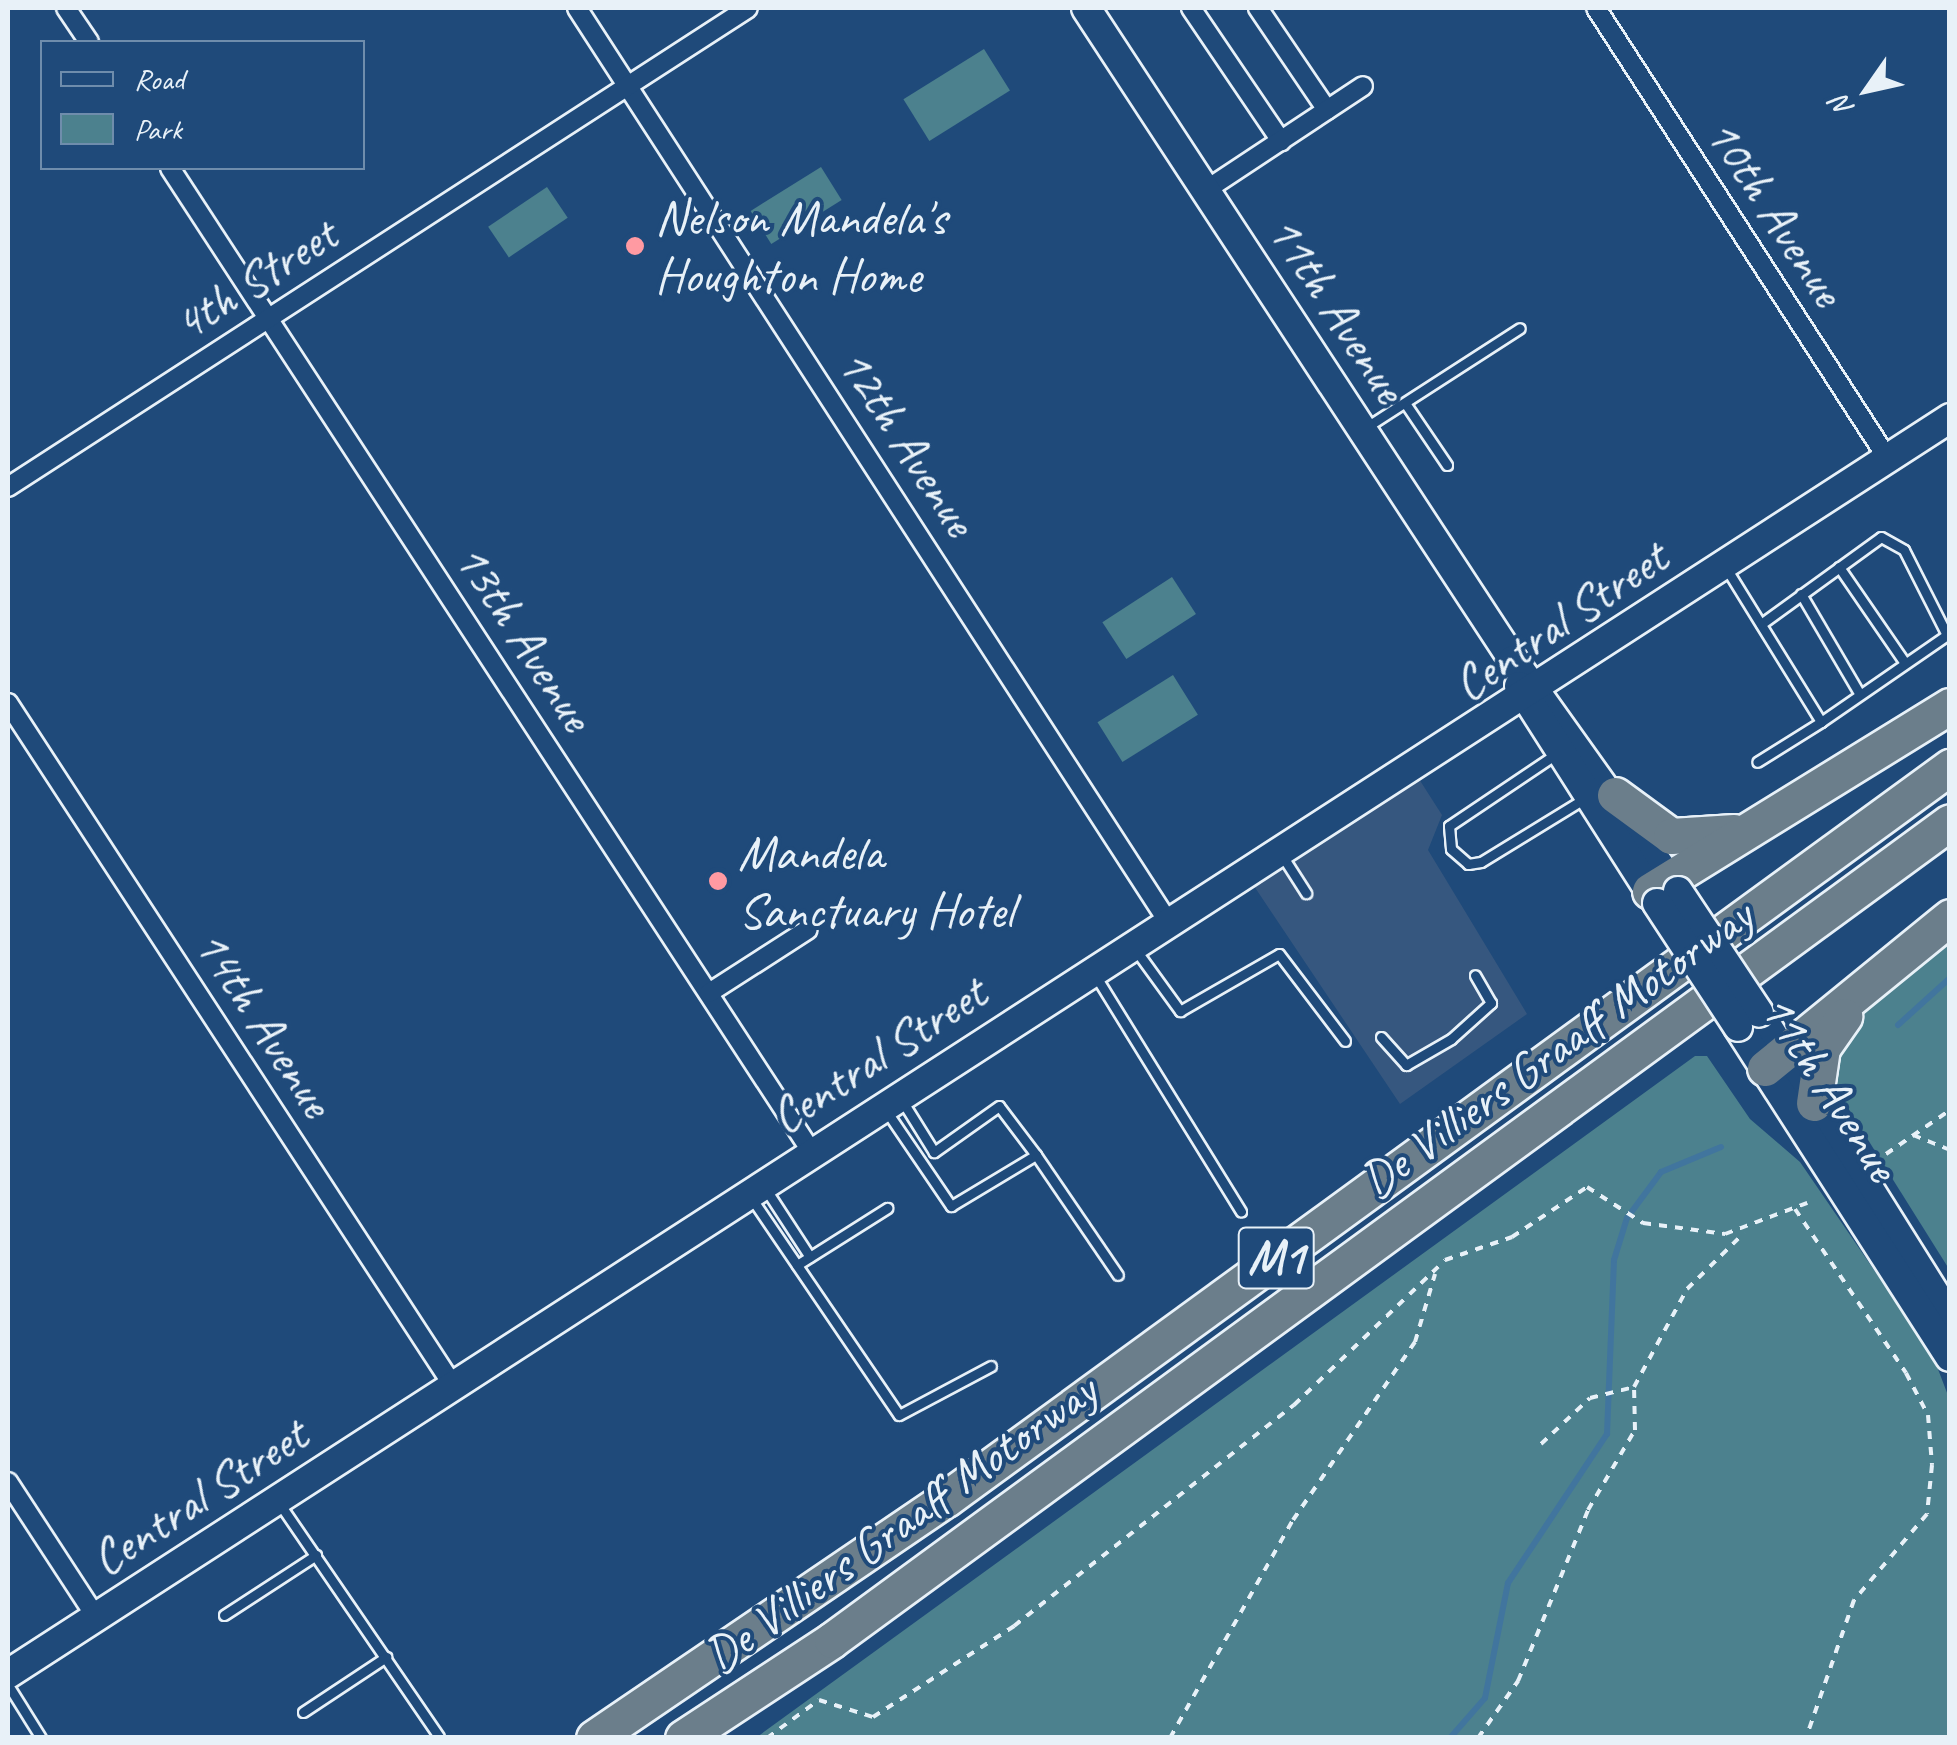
<!DOCTYPE html>
<html>
<head>
<meta charset="utf-8">
<style>
	body { margin:0 }
	#map { position:relative; width:1957px; height:1745px; overflow:hidden; background:#1f4a7a; font-family:Caveat,sans-serif }
	div>[style] { position:absolute }
	.built>* { inset:0; background:#36577f }
	.green>* { inset:0; background:#4c818e; transform-origin:0 0 }
	.stream>* { height:6px; margin:-3px; padding:0 3px; transform-origin:3px; border-radius:3px; background:#41759e }
	.path>* { height:4px; margin-top:-2px; transform-origin:0; background:repeating-linear-gradient(90deg,#e8f1f8 0 8px,transparent 0 16px) }
	.roads { filter:drop-shadow(2px 0 #e8f1f8) drop-shadow(-2px 0 #e8f1f8) drop-shadow(0 2px #e8f1f8) drop-shadow(0 -2px #e8f1f8) }
	.lane>* { height:9px; margin:-4.5px; padding:0 4.5px; transform-origin:4.5px; border-radius:4.5px; background:#1f4a7a }
	.street>* { height:18px; margin:-9px; padding:0 9px; transform-origin:9px; border-radius:9px; background:#1f4a7a }
	.secondary>* { height:28px; margin:-14px; padding:0 14px; transform-origin:14px; border-radius:14px; background:#1f4a7a }
	.highway>* { height:35px; margin:-17.5px; padding:0 17.5px; transform-origin:17.5px; border-radius:17.5px; background:#6b7e8b }
	.bridges { filter:drop-shadow(2px 0 #e8f1f8) drop-shadow(-2px 0 #e8f1f8) drop-shadow(0 2px #e8f1f8) drop-shadow(0 -2px #e8f1f8) }
	.secondary-bridge>* { height:28px; margin:-14px; padding:0 14px; transform-origin:14px; border-radius:14px; background:#1f4a7a }
	.dots>* { width:28px; height:28px; translate:-50% -50%; box-sizing:border-box; border:5px solid #1f4a7a; border-radius:50% }
	span { translate:-50% -50%; white-space:nowrap; text-align:center; line-height:1.15; -webkit-text-stroke:8px #1f4a7a; paint-order:stroke }
	.shield-label span { padding:2px 8px; background:#1f4a7a; border:2px solid; border-radius:8px; -webkit-text-stroke-width:0 }
	.shield-label { font-size:48px; color:#e8f1f8; font-weight:700 }
	.street-label { font-size:50px; color:#e8f1f8 }
	.poi-label { font-size:50px; color:#e8f1f8 }
	.left { translate:0 -50%; text-align:left }
	.frame { position:absolute; inset:0; border:10px solid #e8f1f8; pointer-events:none }
	.legend { position:absolute; left:40px; top:40px; width:325px; height:130px; box-sizing:border-box; background:#1f4a7a; border:2px solid #6f8dac; margin:0; padding:12px 18px; list-style:none; font-size:30px; color:#e8f1f8 }
	.legend li { display:flex; align-items:center; gap:20px; height:50px }
	.legend b { width:50px; border:2px solid #6f8dac }
	.north { position:absolute; left:1817px; top:40px; width:100px; height:100px; -webkit-text-stroke:8px #1f4a7a; paint-order:stroke; rotate:236deg; font-size:28px; font-weight:700; line-height:40px; text-align:center; color:#e8f1f8 }
	.north::after { content:''; display:block; margin:auto; width:35px; height:45px; background:#e8f1f8; clip-path:polygon(50% 0,100% 100%,50% 72%,0 100%) }
</style>
</head>
<body>
<div id="map">
	<div class="built">
		<i style="clip-path:polygon(1419px 779px,1442px 815px,1428px 850px,1527px 1014px,1400px 1104px,1254px 886px)"></i>
	</div>
	<div class="green">
		<i style="left:984px;top:49px;width:49px;height:95px;rotate:58deg"></i>
		<i style="left:821px;top:167px;width:39px;height:83px;rotate:58deg"></i>
		<i style="left:547px;top:187px;width:37px;height:71px;rotate:56deg"></i>
		<i style="left:1172px;top:577px;width:44px;height:83px;rotate:57deg"></i>
		<i style="left:1173px;top:675px;width:47px;height:89px;rotate:58deg"></i>
		<i style="clip-path:polygon(1949px 941px,1949px 1269px,1833px 1084px,1834px 1044px,1848px 1021px)"></i>
		<i style="clip-path:polygon(1695px 1056px,1707px 1056px,1750px 1119px,1800px 1162px,1933px 1356px,1949px 1398px,1949px 1737px,757px 1737px)"></i>
	</div>
	<div class="stream">
		<i style="left:1898px;top:1025px;width:70px;rotate:-42.1deg"></i>
		<i style="left:1450px;top:1738px;width:53px;rotate:-48.8deg"></i>
		<i style="left:1485px;top:1698px;width:117px;rotate:-78.7deg"></i>
		<i style="left:1508px;top:1583px;width:179px;rotate:-56.4deg"></i>
		<i style="left:1607px;top:1434px;width:174px;rotate:-87.7deg"></i>
		<i style="left:1614px;top:1260px;width:44px;rotate:-72.8deg"></i>
		<i style="left:1627px;top:1218px;width:57px;rotate:-53.5deg"></i>
		<i style="left:1661px;top:1172px;width:65px;rotate:-22.6deg"></i>
	</div>
	<div class="path">
		<i style="left:1913px;top:1135px;width:40px;rotate:22deg"></i>
		<i style="left:1886px;top:1154px;width:78px;rotate:-34.5deg"></i>
		<i style="left:1795px;top:1209px;width:198px;rotate:55.9deg"></i>
		<i style="left:1906px;top:1373px;width:47px;rotate:62.4deg"></i>
		<i style="left:1928px;top:1415px;width:50px;rotate:85.4deg"></i>
		<i style="left:1932px;top:1465px;width:49px;rotate:95.8deg"></i>
		<i style="left:1927px;top:1514px;width:113px;rotate:130.3deg"></i>
		<i style="left:1854px;top:1600px;width:146px;rotate:109.2deg"></i>
		<i style="left:1541px;top:1444px;width:67px;rotate:-43.2deg"></i>
		<i style="left:1590px;top:1398px;width:45px;rotate:-14deg"></i>
		<i style="left:1634px;top:1387px;width:111px;rotate:-61.6deg"></i>
		<i style="left:1687px;top:1289px;width:80px;rotate:-44.5deg"></i>
		<i style="left:767px;top:1738px;width:64px;rotate:-36.2deg"></i>
		<i style="left:819px;top:1700px;width:57px;rotate:17.5deg"></i>
		<i style="left:873px;top:1717px;width:168px;rotate:-32.8deg"></i>
		<i style="left:1014px;top:1626px;width:357px;rotate:-38.3deg"></i>
		<i style="left:1294px;top:1405px;width:209px;rotate:-43.8deg"></i>
		<i style="left:1445px;top:1260px;width:71px;rotate:-18.9deg"></i>
		<i style="left:1512px;top:1237px;width:90px;rotate:-33.7deg"></i>
		<i style="left:1587px;top:1187px;width:67px;rotate:32.7deg"></i>
		<i style="left:1643px;top:1223px;width:83px;rotate:7.6deg"></i>
		<i style="left:1725px;top:1234px;width:88px;rotate:-20.7deg"></i>
		<i style="left:1170px;top:1738px;width:250px;rotate:-60.6deg"></i>
		<i style="left:1293px;top:1520px;width:216px;rotate:-55.6deg"></i>
		<i style="left:1415px;top:1342px;width:71px;rotate:-73.6deg"></i>
		<i style="left:1478px;top:1738px;width:70px;rotate:-54.9deg"></i>
		<i style="left:1518px;top:1681px;width:185px;rotate:-67.7deg"></i>
		<i style="left:1588px;top:1510px;width:93px;rotate:-59.6deg"></i>
		<i style="left:1635px;top:1430px;width:43px;rotate:-91.3deg"></i>
	</div>
	<div class="roads">
		<div class="lane">
			<i style="left:1405px;top:403px;width:75px;rotate:55.9deg"></i>
			<i style="left:1365px;top:428px;width:184px;rotate:-32.8deg"></i>
			<i style="left:1839px;top:567px;width:116px;rotate:55.5deg"></i>
			<i style="left:1726px;top:568px;width:181px;rotate:58.3deg"></i>
			<i style="left:1821px;top:722px;width:75px;rotate:148deg"></i>
			<i style="left:1801px;top:594px;width:115px;rotate:59.6deg"></i>
			<i style="left:1761px;top:624px;width:148px;rotate:-35.9deg"></i>
			<i style="left:1881px;top:537px;width:26px;rotate:29deg"></i>
			<i style="left:1904px;top:550px;width:95px;rotate:63.2deg"></i>
			<i style="left:1947px;top:635px;width:153px;rotate:145.4deg"></i>
			<i style="left:1556px;top:754px;width:129px;rotate:146.1deg"></i>
			<i style="left:1449px;top:826px;width:23px;rotate:85deg"></i>
			<i style="left:1451px;top:849px;width:23px;rotate:41deg"></i>
			<i style="left:1468px;top:864px;width:13px;rotate:-9deg"></i>
			<i style="left:1481px;top:862px;width:121px;rotate:-31.5deg"></i>
			<i style="left:1283px;top:857px;width:43px;rotate:57.4deg"></i>
			<i style="left:1135px;top:949px;width:77px;rotate:54deg"></i>
			<i style="left:1180px;top:1011px;width:114px;rotate:-29.9deg"></i>
			<i style="left:1279px;top:954px;width:109px;rotate:52.8deg"></i>
			<i style="left:1095px;top:975px;width:278px;rotate:58.3deg"></i>
			<i style="left:1381px;top:1037px;width:38px;rotate:48deg"></i>
			<i style="left:1406px;top:1065px;width:52px;rotate:-30deg"></i>
			<i style="left:1451px;top:1039px;width:54px;rotate:-42deg"></i>
			<i style="left:1491px;top:1003px;width:32px;rotate:-120deg"></i>
			<i style="left:887px;top:1112px;width:114px;rotate:55.8deg"></i>
			<i style="left:951px;top:1206px;width:99px;rotate:-31deg"></i>
			<i style="left:1036px;top:1155px;width:61px;rotate:-127.1deg"></i>
			<i style="left:999px;top:1106px;width:80px;rotate:144.7deg"></i>
			<i style="left:934px;top:1152px;width:62px;rotate:-121.9deg"></i>
			<i style="left:1036px;top:1155px;width:145px;rotate:55.7deg"></i>
			<i style="left:765px;top:1188px;width:82px;rotate:56.9deg"></i>
			<i style="left:752px;top:1199px;width:261px;rotate:55.8deg"></i>
			<i style="left:899px;top:1415px;width:104px;rotate:-28deg"></i>
			<i style="left:797px;top:1265px;width:107px;rotate:-32.3deg"></i>
			<i style="left:279px;top:1503px;width:283px;rotate:55.6deg"></i>
			<i style="left:224px;top:1615px;width:110px;rotate:-33.1deg"></i>
			<i style="left:8px;top:1685px;width:62px;rotate:58.1deg"></i>
			<i style="left:303px;top:1712px;width:100px;rotate:-33.5deg"></i>
		</div>
		<div class="street">
			<i style="left:66px;top:8px;width:41px;rotate:55.9deg"></i>
			<i style="left:577px;top:8px;width:1090px;rotate:57.1deg"></i>
			<i style="left:1191px;top:8px;width:161px;rotate:55.9deg"></i>
			<i style="left:1258px;top:8px;width:123px;rotate:55.9deg"></i>
			<i style="left:1596px;top:8px;width:537px;rotate:57.08deg"></i>
			<i style="left:170px;top:168px;width:1174px;rotate:56.89deg"></i>
			<i style="left:1206px;top:190px;width:188px;rotate:-33.5deg"></i>
			<i style="left:8px;top:487px;width:881px;rotate:-32.91deg"></i>
			<i style="left:8px;top:703px;width:817px;rotate:56.89deg"></i>
			<i style="left:709px;top:993px;width:117px;rotate:-32.7deg"></i>
			<i style="left:8px;top:1482px;width:161px;rotate:56.9deg"></i>
		</div>
		<div class="secondary">
			<i style="left:1086px;top:8px;width:779px;rotate:56.78deg"></i>
			<i style="left:1513px;top:660px;width:284px;rotate:54.5deg"></i>
			<i style="left:1519px;top:686px;width:257px;rotate:57.5deg"></i>
			<i style="left:1759px;top:1013px;width:359px;rotate:57.9deg"></i>
			<i style="left:1738px;top:1027px;width:392px;rotate:57.3deg"></i>
			<i style="left:8px;top:1674px;width:2313px;rotate:-32.89deg"></i>
		</div>
		<div class="highway">
			<i style="left:1615px;top:795px;width:69px;rotate:36.2deg"></i>
			<i style="left:1671px;top:836px;width:63px;rotate:-3.6deg"></i>
			<i style="left:1650px;top:891px;width:352px;rotate:-31.7deg"></i>
			<i style="left:1765px;top:1068px;width:239px;rotate:-39.2deg"></i>
			<i style="left:1814px;top:1103px;width:56px;rotate:-81.7deg"></i>
			<i style="left:1822px;top:1048px;width:39px;rotate:-55deg"></i>
			<i style="left:594px;top:1738px;width:425px;rotate:-34.2deg"></i>
			<i style="left:946px;top:1499px;width:1243px;rotate:-36.1deg"></i>
			<i style="left:683px;top:1738px;width:178px;rotate:-33.3deg"></i>
			<i style="left:832px;top:1640px;width:1385px;rotate:-36.19deg"></i>
		</div>
	</div>
	<div class="bridges">
		<div class="secondary-bridge">
			<i style="left:1678px;top:891px;width:146px;rotate:56.4deg"></i>
			<i style="left:1657px;top:903px;width:148px;rotate:56.8deg"></i>
		</div>
	</div>
	<div class="dots">
		<i style="left:635px;top:246px;background:#ff9aa2"></i>
		<i style="left:718px;top:881px;background:#ff9aa2"></i>
	</div>
	<div class="shield-label">
		<span style="left:1276px;top:1258px">M1</span>
	</div>
	<div class="street-label">
		<span style="left:1775px;top:212px;rotate:57deg">10th Avenue</span>
		<span style="left:255px;top:279px;rotate:-33deg">4th Street</span>
		<span style="left:1337px;top:309px;rotate:57deg">11th Avenue</span>
		<span style="left:907px;top:442px;rotate:57deg">12th Avenue</span>
		<span style="left:1560px;top:621px;rotate:-34deg">Central Street</span>
		<span style="left:524px;top:637px;rotate:57deg">13th Avenue</span>
		<span style="left:264px;top:1023px;rotate:57deg">14th Avenue</span>
		<span style="left:1556px;top:1048px;rotate:-36deg">De Villiers Graaff Motorway</span>
		<span style="left:878px;top:1055px;rotate:-33deg">Central Street</span>
		<span style="left:1830px;top:1087px;rotate:57deg">11th Avenue</span>
		<span style="left:199px;top:1497px;rotate:-33deg">Central Street</span>
		<span style="left:900px;top:1523px;rotate:-36deg">De Villiers Graaff Motorway</span>
	</div>
	<div class="poi-label">
		<span class="left" style="left:655px;top:246px">Nelson Mandela's<br>Houghton Home</span>
		<span class="left" style="left:738px;top:881px">Mandela<br>Sanctuary Hotel</span>
	</div>
	<div class="frame"></div>
	<ul class="legend">
	<li><b style="height:12px;background:#1f4a7a"></b>Road</li>
	<li><b style="height:28px;background:#4c818e"></b>Park</li>
	</ul>
	<div class="north">N</div>
</div>
</body>
</html>
